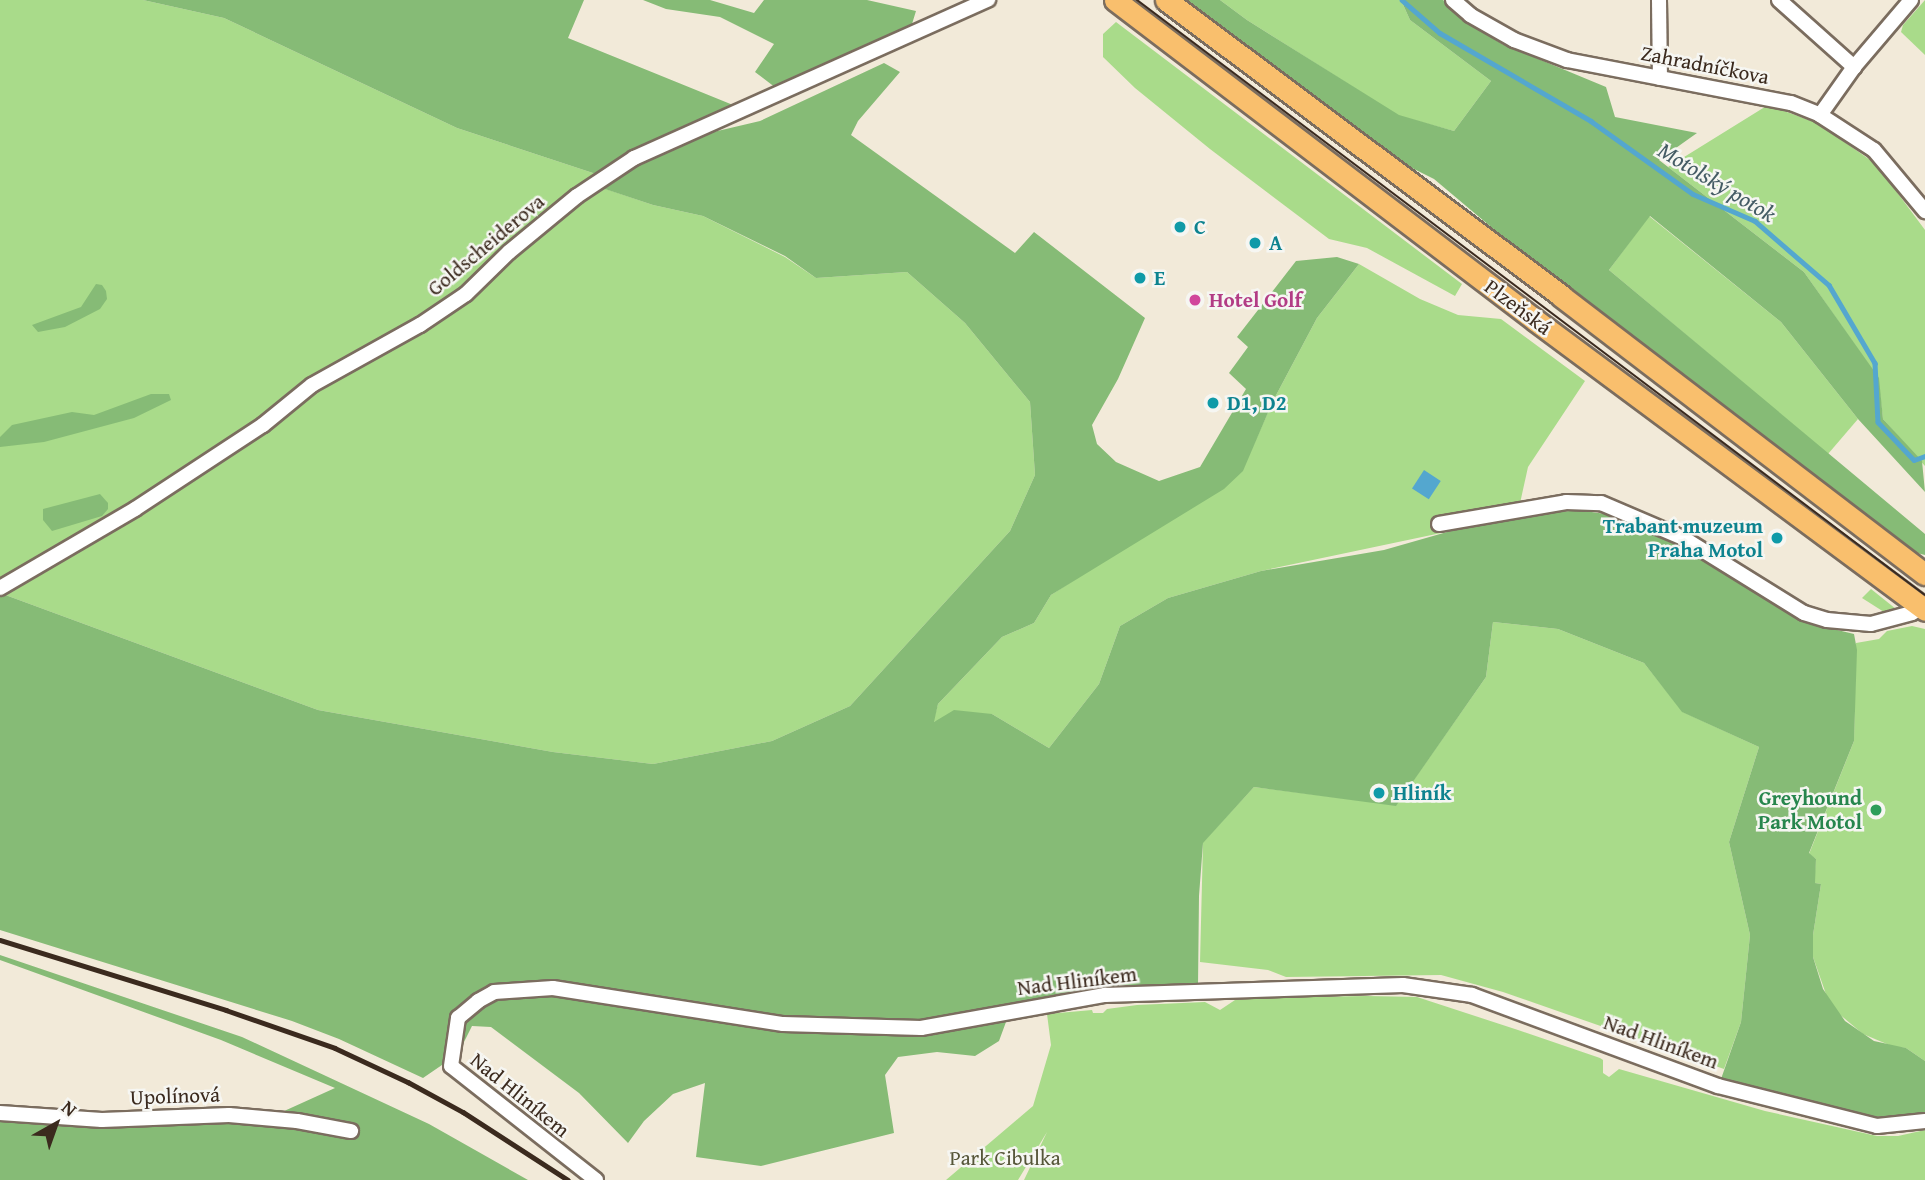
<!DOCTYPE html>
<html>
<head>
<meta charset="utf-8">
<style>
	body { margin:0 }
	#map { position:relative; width:1925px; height:1180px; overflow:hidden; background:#f2ead9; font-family:"Gentium Book Plus",serif }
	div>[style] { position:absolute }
	.green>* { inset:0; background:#a9db8a }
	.forest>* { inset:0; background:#86bb76 }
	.water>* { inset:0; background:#54a7cf; transform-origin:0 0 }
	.stream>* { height:4.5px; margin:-2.25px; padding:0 2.25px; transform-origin:2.25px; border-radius:2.25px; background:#54a7cf }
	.roads { filter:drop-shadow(2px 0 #7b6d5f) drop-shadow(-2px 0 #7b6d5f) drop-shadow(0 2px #7b6d5f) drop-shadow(0 -2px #7b6d5f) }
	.minor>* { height:14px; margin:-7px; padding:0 7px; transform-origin:7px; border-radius:7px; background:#fff }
	.primary>* { height:21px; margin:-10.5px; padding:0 10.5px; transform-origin:10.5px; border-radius:10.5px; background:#f9bf6d }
	.tram>* { height:2px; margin:-1px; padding:0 1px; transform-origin:1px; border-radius:1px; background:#3b2a1e }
	.rail>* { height:4.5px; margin:-2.25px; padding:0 2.25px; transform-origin:2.25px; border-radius:2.25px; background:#3b2a1e }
	.dots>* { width:19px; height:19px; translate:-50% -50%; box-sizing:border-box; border:4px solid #f6f6f2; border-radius:50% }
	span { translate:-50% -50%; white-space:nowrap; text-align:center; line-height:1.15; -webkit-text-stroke:5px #f6f6f2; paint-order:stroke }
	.street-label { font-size:21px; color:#3b2a1e }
	.culture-label { font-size:21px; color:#0d838f; font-weight:700 }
	.left { translate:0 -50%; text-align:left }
	.right { translate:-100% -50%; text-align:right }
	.hotel-label { font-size:21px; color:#b23c85; font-weight:700 }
	.leisure-label { font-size:21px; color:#27864d; font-weight:700 }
	.park-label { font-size:21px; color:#565639 }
	.water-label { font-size:23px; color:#455c65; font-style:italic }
	.north { position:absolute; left:21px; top:1089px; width:70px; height:70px; -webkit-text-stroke:5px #f6f6f2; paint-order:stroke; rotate:40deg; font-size:19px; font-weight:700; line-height:28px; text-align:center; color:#3b2a1e }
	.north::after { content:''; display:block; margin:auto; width:24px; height:32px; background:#3b2a1e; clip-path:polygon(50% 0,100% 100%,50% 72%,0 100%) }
</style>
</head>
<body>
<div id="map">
	<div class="green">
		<i style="clip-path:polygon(0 0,143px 0,224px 18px,457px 128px,599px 175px,597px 186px,653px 205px,703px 216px,785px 257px,816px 278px,907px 272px,965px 323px,1030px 402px,1035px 475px,1010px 531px,850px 706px,772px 741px,653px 764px,553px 752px,318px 710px,0 593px)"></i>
		<i style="clip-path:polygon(1220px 0,1401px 0,1410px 20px,1491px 81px,1454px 131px,1399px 116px,1247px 20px)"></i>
		<i style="clip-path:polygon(1925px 0,1925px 55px,1901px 32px,1903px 25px)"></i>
		<i style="clip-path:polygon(1116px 22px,1462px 284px,1455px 296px,1367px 248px,1329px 239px,1210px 149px,1135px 88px,1103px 57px,1103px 34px)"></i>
		<i style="clip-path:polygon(1768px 105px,1817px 123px,1876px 164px,1925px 230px,1925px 466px,1883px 419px,1878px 378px,1804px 272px,1668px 167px)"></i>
		<i style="clip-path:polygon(1649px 216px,1781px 322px,1858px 419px,1828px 454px,1609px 270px)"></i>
		<i style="clip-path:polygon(1359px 264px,1420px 299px,1458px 315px,1501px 319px,1585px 381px,1528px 467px,1517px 517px,1261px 571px,1168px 598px,1120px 626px,1099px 684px,1049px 748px,992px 714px,933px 722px,938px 704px,1002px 637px,1034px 623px,1051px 595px,1242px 471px,1273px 401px,1317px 318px)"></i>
		<i style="clip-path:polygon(1871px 589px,1896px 609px,1884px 612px,1862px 598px)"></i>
		<i style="clip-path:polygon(1493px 622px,1558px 629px,1644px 663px,1683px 712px,1759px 747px,1729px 842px,1750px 935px,1741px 1022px,1724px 1069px,1503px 992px,1441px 975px,1286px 977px,1268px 970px,1200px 962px,1203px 842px,1254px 787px,1396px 805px,1486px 677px)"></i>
		<i style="clip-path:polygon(1912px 626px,1925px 629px,1925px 1061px,1906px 1048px,1894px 1047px,1863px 1034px,1838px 1013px,1827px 997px,1813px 957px,1813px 935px,1821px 884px,1814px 883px,1816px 859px,1809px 854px,1854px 741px,1856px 643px,1879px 639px,1887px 631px)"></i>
		<i style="clip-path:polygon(1367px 996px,1417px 997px,1518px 1030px,1600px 1058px,1603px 1060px,1603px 1073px,1609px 1077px,1619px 1069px,1765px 1111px,1877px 1136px,1898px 1136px,1925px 1130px,1925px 1180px,1024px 1180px,1047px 1132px,1018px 1180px,946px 1180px,1033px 1106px,1051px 1045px,1047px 1014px,1092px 1010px,1093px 1013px,1103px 1013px,1107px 1009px,1137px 1005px,1205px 1002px,1220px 1010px,1238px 998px)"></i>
	</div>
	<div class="forest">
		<i style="clip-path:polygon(143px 0,584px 0,568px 38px,733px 105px,632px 154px,599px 175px,457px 128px,224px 18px)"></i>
		<i style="clip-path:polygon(643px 0,710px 0,754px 13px,764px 0,867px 0,916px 11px,912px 24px,776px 88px,755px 72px,774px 44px,720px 17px,666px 9px)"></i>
		<i style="clip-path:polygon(1186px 0,1220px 0,1247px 20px,1399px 115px,1454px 131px,1491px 81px,1410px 20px,1401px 0,1443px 0,1473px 26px,1502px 44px,1606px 87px,1615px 117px,1697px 133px,1659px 160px,1804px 272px,1879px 378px,1883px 419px,1922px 461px,1925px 492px,1858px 419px,1781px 322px,1650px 216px,1609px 270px,1925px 534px,1925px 555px,1917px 553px,1522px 253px,1434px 179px,1406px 165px)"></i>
		<i style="clip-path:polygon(884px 63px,900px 72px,858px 121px,851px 135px,1015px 253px,1034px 232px,1145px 318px,1118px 379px,1092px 425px,1097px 444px,1116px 462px,1159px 481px,1200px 467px,1246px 389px,1229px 373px,1248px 347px,1237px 337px,1296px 261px,1337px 257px,1359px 264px,1317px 318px,1273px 401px,1243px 471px,1224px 489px,1051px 595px,1034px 623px,1002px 637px,938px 704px,934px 722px,954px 710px,992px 714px,1049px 748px,1099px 684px,1120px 626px,1168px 598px,1261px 571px,1384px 550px,1447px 532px,1517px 517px,1578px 510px,1612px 515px,1697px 555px,1804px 622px,1854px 634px,1857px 650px,1854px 741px,1809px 853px,1816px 859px,1815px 883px,1821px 884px,1813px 935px,1813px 957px,1823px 989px,1845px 1021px,1874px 1041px,1906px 1048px,1925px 1061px,1925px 1112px,1892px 1118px,1861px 1115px,1721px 1079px,1741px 1022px,1750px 935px,1729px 842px,1759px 747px,1682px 712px,1644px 663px,1558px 629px,1493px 622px,1486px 677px,1396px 806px,1254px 787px,1203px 843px,1199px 896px,1198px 986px,1142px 986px,1076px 991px,1013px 1003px,999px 1041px,975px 1056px,937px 1052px,898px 1057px,885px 1075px,894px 1133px,761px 1166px,696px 1157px,705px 1083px,673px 1094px,644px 1121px,628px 1143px,579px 1093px,491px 1027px,472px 1026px,458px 1054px,423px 1078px,339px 1039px,292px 1021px,0 930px,0 593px,318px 710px,553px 752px,653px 764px,772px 741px,850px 706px,1010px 531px,1035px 475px,1030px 402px,965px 323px,907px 272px,816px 278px,785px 256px,703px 216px,653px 205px,596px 186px,692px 137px,760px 121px)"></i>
		<i style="clip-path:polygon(96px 284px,102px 285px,106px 291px,107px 299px,100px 309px,65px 327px,38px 332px,32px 325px,81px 307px)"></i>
		<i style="clip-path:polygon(151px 394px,169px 394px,171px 400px,134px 418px,44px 442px,0 447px,0 437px,12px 425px,72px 412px,94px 415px)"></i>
		<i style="clip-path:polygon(100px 494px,108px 503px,108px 509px,102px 516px,52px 531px,43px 520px,43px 509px)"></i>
		<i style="clip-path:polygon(0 955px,242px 1037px,429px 1124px,528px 1180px,0 1180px,0 1108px,100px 1115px,218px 1107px,282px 1112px,335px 1088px,221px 1040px,0 960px)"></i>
	</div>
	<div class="water">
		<i style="left:1424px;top:470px;width:20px;height:22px;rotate:33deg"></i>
	</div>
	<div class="stream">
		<i style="left:1402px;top:0;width:50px;rotate:41deg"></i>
		<i style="left:1440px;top:33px;width:175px;rotate:30.2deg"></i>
		<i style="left:1591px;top:121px;width:125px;rotate:35.6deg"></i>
		<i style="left:1693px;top:194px;width:68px;rotate:23.5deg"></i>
		<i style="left:1755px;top:221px;width:98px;rotate:40.9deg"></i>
		<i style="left:1829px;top:285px;width:91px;rotate:59.5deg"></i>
		<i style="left:1875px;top:363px;width:59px;rotate:87.1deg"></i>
		<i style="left:1878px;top:422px;width:52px;rotate:46.5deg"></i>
		<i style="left:1914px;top:460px;width:12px;rotate:-20deg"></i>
	</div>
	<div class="roads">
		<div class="minor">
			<i style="left:1453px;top:0;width:23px;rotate:41deg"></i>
			<i style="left:1470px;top:15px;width:51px;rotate:29.6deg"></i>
			<i style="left:1514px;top:40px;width:57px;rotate:20.7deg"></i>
			<i style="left:1567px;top:60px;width:228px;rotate:10.9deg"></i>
			<i style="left:1791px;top:103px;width:31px;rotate:22deg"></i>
			<i style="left:1820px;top:115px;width:64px;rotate:32.9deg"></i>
			<i style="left:1874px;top:150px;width:80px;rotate:50.1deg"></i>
			<i style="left:1659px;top:0;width:78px;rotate:89.3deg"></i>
			<i style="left:1779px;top:0;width:101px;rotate:41.8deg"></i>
			<i style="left:1820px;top:115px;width:59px;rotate:-54.7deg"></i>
			<i style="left:1854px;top:67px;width:88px;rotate:-49.6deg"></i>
			<i style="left:1439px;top:524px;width:129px;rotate:-9.8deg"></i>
			<i style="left:1566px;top:502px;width:35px;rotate:2deg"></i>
			<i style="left:1601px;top:503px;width:89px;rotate:23.1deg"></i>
			<i style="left:1683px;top:538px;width:142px;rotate:31.8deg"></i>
			<i style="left:1804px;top:613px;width:24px;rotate:17deg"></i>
			<i style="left:1827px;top:620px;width:44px;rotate:5.2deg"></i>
			<i style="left:1871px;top:624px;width:42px;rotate:-15deg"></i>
			<i style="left:1912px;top:613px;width:15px;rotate:-32deg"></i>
			<i style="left:0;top:588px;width:156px;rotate:-30.3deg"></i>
			<i style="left:135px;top:509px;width:153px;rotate:-33.3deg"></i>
			<i style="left:263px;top:425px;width:63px;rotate:-39.2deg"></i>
			<i style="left:312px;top:385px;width:124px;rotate:-29.1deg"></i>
			<i style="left:420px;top:325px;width:55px;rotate:-34deg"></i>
			<i style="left:466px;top:294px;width:60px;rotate:-44.3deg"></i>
			<i style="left:509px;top:252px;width:88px;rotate:-39.5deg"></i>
			<i style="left:577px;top:196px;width:69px;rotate:-33.7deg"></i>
			<i style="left:634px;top:158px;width:388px;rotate:-24.1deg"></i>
			<i style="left:0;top:1113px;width:102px;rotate:3.9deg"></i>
			<i style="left:102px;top:1120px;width:127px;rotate:-2.3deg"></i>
			<i style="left:229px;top:1115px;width:68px;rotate:5deg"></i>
			<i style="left:297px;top:1121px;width:55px;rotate:10.5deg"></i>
			<i style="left:596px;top:1180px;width:184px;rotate:-141.8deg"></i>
			<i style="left:451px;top:1066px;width:49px;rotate:-81.7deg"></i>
			<i style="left:458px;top:1018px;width:26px;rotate:-40deg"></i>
			<i style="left:478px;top:1001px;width:18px;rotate:-29deg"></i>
			<i style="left:494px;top:992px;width:59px;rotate:-3.9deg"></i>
			<i style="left:553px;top:988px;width:233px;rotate:8.9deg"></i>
			<i style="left:783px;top:1024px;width:138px;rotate:1.7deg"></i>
			<i style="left:921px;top:1028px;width:187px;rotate:-10.2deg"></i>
			<i style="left:1105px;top:995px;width:298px;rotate:-1.9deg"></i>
			<i style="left:1403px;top:985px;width:70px;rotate:8.2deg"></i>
			<i style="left:1472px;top:995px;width:262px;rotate:20.3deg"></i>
			<i style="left:1718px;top:1086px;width:164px;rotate:14.1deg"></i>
			<i style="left:1877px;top:1126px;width:48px;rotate:-5.9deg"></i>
		</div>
		<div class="primary">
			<i style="left:1115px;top:0;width:528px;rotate:37.3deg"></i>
			<i style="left:1535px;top:320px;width:486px;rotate:36.6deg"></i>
			<i style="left:1166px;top:0;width:494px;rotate:36.8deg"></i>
			<i style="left:1561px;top:296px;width:458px;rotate:37.4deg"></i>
		</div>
	</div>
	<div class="tram">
		<i style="left:1137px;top:0;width:987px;rotate:37.06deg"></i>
	</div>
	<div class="rail">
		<i style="left:0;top:940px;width:237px;rotate:17.2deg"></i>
		<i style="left:226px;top:1010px;width:115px;rotate:19.2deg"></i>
		<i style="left:335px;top:1048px;width:81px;rotate:25deg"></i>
		<i style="left:408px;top:1082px;width:63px;rotate:28.6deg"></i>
		<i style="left:463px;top:1112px;width:125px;rotate:32.9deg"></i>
	</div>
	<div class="dots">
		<i style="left:1180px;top:227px;background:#0f9aa8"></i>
		<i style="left:1255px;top:243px;background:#0f9aa8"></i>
		<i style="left:1140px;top:278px;background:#0f9aa8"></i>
		<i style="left:1195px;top:300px;background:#d1479c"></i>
		<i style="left:1213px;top:403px;background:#0f9aa8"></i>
		<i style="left:1777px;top:538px;background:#0f9aa8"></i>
		<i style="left:1379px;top:793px;background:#0f9aa8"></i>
		<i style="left:1876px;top:810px;background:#2e9e5b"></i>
	</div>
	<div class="street-label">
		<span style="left:1705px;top:65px;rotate:11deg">Zahradníčkova</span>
		<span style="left:486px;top:245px;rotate:-40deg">Goldscheiderova</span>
		<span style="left:1518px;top:307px;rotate:37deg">Plzeňská</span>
		<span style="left:1077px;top:981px;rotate:-7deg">Nad Hliníkem</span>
		<span style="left:1661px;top:1042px;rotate:20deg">Nad Hliníkem</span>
		<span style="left:520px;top:1095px;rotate:39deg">Nad Hliníkem</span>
		<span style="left:175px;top:1096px;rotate:-2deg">Upolínová</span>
	</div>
	<div class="culture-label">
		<span class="left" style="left:1194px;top:227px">C</span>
		<span class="left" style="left:1269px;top:243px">A</span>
		<span class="left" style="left:1154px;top:278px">E</span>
		<span class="left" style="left:1227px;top:403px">D1, D2</span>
		<span class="right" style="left:1763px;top:538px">Trabant muzeum<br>Praha Motol</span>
		<span class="left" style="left:1393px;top:793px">Hliník</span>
	</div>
	<div class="hotel-label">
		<span class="left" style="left:1209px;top:300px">Hotel Golf</span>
	</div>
	<div class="leisure-label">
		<span class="right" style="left:1862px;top:810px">Greyhound<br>Park Motol</span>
	</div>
	<div class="park-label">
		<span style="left:1005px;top:1158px">Park Cibulka</span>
	</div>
	<div class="water-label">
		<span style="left:1717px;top:182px;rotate:31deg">Motolský potok</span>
	</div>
	<div class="north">N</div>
</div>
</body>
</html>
